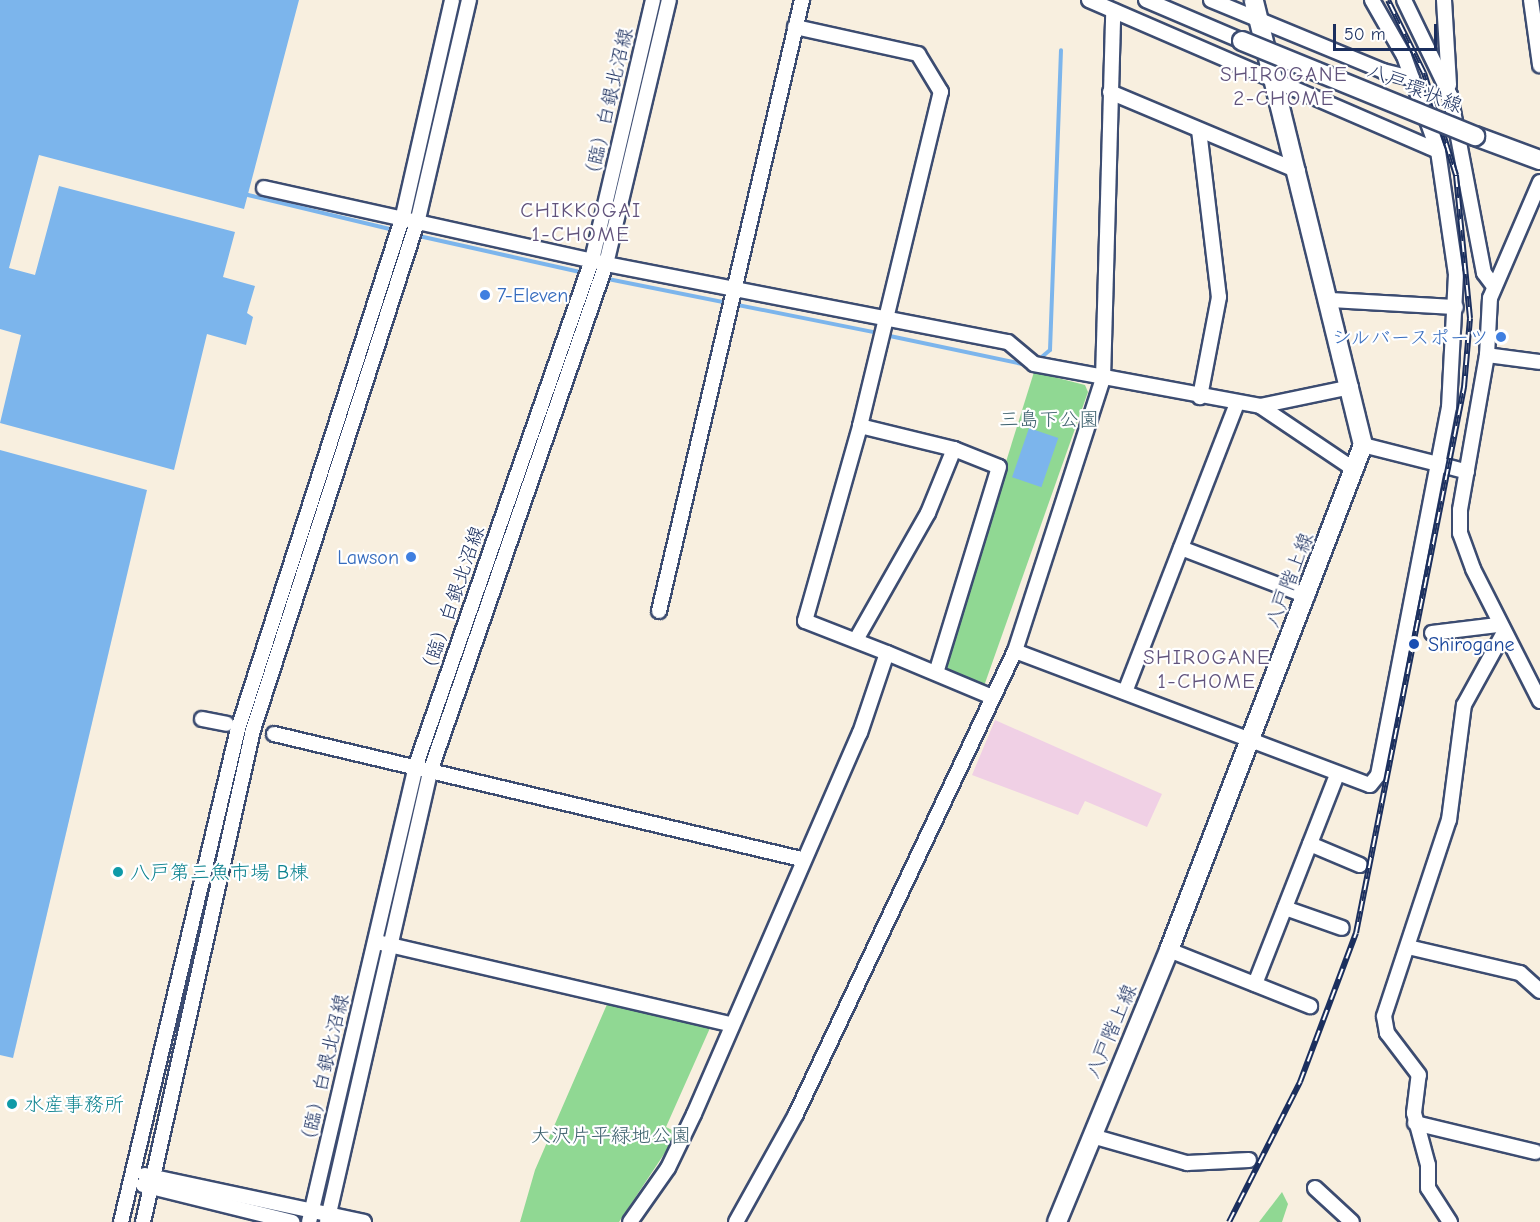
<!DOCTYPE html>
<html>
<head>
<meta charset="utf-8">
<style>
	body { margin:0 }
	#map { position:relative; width:1540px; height:1222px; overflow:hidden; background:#f8efdf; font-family:"Comic Neue","Klee One",sans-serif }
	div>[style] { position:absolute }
	.built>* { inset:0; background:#f0d0e5 }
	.green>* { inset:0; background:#90d893 }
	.water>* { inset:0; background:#7cb5ec; transform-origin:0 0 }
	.stream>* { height:4px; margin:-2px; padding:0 2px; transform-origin:2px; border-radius:2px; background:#7cb5ec }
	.roads { filter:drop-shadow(2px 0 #3c4c71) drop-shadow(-2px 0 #3c4c71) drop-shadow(0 2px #3c4c71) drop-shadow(0 -2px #3c4c71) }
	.minor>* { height:14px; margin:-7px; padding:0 7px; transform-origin:7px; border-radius:7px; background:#fff }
	.major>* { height:18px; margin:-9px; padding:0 9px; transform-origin:9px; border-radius:9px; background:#fff }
	.rail>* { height:6px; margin-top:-3px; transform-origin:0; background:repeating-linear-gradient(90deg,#fff 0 11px,#1b2f5e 0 22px); box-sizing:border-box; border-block:2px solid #1b2f5e }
	.bridges { filter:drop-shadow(2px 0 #3c4c71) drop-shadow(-2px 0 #3c4c71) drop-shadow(0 2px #3c4c71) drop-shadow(0 -2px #3c4c71) }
	.major-bridge>* { height:18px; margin:-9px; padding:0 9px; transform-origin:9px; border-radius:9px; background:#fff }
	.dots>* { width:16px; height:16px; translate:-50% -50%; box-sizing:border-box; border:3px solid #fff; border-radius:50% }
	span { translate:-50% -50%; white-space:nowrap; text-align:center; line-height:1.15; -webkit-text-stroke:4.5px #fff; paint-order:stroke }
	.street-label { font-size:20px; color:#1b2f5e }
	.shop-label { font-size:20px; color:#366cbe }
	.left { translate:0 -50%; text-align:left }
	.right { translate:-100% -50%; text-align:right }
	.park-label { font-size:20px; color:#3e626e }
	.transit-label { font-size:20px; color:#164399 }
	.culture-label { font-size:20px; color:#0d838f }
	.neighbourhood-label { font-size:21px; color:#61537c; letter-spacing:1.5px }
	.scale { position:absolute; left:1333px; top:24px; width:104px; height:27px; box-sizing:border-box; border:3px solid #1b2f5e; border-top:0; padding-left:8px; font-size:18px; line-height:21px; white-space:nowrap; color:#1b2f5e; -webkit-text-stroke:4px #fff; paint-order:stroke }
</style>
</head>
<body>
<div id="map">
	<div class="built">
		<i style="clip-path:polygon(995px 720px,1162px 794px,1147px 827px,1085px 801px,1078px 815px,972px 775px)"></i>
	</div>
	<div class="green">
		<i style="clip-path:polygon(1034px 372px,1085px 385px,1088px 392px,984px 686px,942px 667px)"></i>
		<i style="clip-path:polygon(608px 1002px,710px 1028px,666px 1127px,678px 1133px,619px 1222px,520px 1222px,535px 1170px)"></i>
		<i style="clip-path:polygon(1282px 1192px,1288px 1204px,1282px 1222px,1259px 1222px)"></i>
	</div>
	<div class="water">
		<i style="clip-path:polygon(0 0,299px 0,244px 209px,39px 155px,9px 268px,35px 275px,59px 186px,235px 232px,223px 277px,255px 286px,247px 313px,253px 317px,246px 345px,207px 334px,174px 470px,0 423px,21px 335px,0 329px)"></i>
		<i style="left:1029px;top:428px;width:31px;height:52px;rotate:19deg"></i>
		<i style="clip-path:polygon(0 450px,147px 490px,13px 1058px,0 1055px)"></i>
	</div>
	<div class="stream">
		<i style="left:248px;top:195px;width:150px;rotate:13.5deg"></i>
		<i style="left:401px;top:232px;width:188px;rotate:12.6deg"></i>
		<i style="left:603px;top:278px;width:280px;rotate:11.3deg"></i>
		<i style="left:885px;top:335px;width:150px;rotate:11.9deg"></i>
		<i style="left:1037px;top:361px;width:17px;rotate:-40deg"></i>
		<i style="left:1050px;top:350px;width:300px;rotate:-87.9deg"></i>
	</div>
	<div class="roads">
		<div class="minor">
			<i style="left:1089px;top:0;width:380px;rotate:23.4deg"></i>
			<i style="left:1146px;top:0;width:104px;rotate:23.1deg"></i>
			<i style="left:1211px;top:0;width:186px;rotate:22.4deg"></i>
			<i style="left:1383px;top:71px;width:30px;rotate:14deg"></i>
			<i style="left:1372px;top:0;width:64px;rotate:60.3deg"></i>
			<i style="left:1404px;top:56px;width:101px;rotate:70.3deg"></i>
			<i style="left:1438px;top:151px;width:124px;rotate:81.7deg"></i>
			<i style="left:1456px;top:274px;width:133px;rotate:93deg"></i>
			<i style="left:1449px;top:407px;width:58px;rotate:100.9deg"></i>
			<i style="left:1438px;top:464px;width:30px;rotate:15deg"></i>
			<i style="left:1404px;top:0;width:106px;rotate:64.2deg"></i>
			<i style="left:1450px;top:95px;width:181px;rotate:79.2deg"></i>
			<i style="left:1484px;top:273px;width:15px;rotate:53deg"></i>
			<i style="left:1444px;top:0;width:85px;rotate:86.6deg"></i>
			<i style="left:1531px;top:0;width:66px;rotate:82.1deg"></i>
			<i style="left:1110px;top:92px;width:204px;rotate:22.8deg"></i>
			<i style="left:1199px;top:130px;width:168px;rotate:83.2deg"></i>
			<i style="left:1219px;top:297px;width:102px;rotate:100.8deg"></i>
			<i style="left:1540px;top:182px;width:126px;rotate:113.3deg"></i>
			<i style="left:1490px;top:298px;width:57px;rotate:93deg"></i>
			<i style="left:1487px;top:355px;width:157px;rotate:99.9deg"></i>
			<i style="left:1460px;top:510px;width:23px;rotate:90deg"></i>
			<i style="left:1460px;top:533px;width:38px;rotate:70deg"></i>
			<i style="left:1473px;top:569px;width:148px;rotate:63.1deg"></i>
			<i style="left:264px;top:188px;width:350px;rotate:12.5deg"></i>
			<i style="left:606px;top:264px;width:409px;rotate:11deg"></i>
			<i style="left:1008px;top:342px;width:34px;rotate:40deg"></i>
			<i style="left:1034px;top:364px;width:230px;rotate:10.5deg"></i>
			<i style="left:1260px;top:406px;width:115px;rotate:34deg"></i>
			<i style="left:1329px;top:300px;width:127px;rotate:3.2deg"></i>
			<i style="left:1487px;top:355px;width:53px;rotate:7.5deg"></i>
			<i style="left:1260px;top:406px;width:93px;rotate:-11.8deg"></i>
			<i style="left:860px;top:426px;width:97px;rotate:13.7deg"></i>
			<i style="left:954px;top:449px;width:48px;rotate:21.8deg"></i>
			<i style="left:999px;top:467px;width:212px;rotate:107deg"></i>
			<i style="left:1181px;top:548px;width:135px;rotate:20.9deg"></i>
			<i style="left:659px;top:611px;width:628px;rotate:-76.83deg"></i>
			<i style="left:1432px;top:633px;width:66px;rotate:-6.9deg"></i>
			<i style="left:857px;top:638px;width:144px;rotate:-60.4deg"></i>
			<i style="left:928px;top:513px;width:69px;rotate:-67.9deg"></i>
			<i style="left:1015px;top:651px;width:379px;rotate:20.7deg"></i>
			<i style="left:1370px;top:785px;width:13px;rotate:-51deg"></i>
			<i style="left:1378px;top:775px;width:317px;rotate:-79.1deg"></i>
			<i style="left:1438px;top:464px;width:77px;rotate:-165.8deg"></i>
			<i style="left:887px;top:653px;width:114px;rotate:22.7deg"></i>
			<i style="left:1125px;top:692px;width:310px;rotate:-68.8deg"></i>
			<i style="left:202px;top:719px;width:25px;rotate:11deg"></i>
			<i style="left:274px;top:734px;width:542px;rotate:13.34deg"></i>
			<i style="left:1310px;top:844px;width:54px;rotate:22.8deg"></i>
			<i style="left:1285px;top:908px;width:60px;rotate:19.3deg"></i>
			<i style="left:381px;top:943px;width:360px;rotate:13.1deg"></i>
			<i style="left:1408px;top:947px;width:115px;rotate:13.1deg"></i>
			<i style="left:1520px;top:973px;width:27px;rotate:42deg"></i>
			<i style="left:1169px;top:950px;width:152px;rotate:21.7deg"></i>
			<i style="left:1255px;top:984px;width:225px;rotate:-68.6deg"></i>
			<i style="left:1415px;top:1123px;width:124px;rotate:13.5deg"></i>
			<i style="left:1092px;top:1136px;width:99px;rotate:15.9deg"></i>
			<i style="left:1187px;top:1163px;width:62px;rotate:-2.8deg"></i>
			<i style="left:145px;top:1175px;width:224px;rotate:12.1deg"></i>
			<i style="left:143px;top:1185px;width:154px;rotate:13.9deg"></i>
			<i style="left:1315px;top:1188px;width:50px;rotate:42.6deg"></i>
			<i style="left:121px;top:1222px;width:507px;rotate:-76.65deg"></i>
			<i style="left:238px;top:729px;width:539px;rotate:-72.17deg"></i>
			<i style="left:403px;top:216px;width:221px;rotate:-77.2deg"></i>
			<i style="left:143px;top:1222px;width:504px;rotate:-77.4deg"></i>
			<i style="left:253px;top:730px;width:537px;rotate:-72.1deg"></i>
			<i style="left:418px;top:219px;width:225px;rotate:-76.9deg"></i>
			<i style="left:309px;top:1222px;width:469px;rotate:-76.8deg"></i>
			<i style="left:416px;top:765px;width:535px;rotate:-70.79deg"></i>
			<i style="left:592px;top:260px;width:267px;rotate:-76.8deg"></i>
			<i style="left:327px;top:1222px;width:465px;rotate:-77.1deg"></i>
			<i style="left:431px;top:769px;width:534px;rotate:-70.89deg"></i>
			<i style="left:606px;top:264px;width:271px;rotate:-76.6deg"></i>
			<i style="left:630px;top:1222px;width:66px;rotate:-54.9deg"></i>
			<i style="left:668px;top:1168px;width:60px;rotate:-64.3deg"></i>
			<i style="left:694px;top:1114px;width:416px;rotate:-66.5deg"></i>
			<i style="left:860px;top:733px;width:84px;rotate:-71.4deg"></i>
			<i style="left:887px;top:653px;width:88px;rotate:-158.7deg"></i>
			<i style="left:805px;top:621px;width:203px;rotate:-74.2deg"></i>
			<i style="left:860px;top:426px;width:344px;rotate:-76.4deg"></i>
			<i style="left:941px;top:92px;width:44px;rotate:-121.2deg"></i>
			<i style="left:918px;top:54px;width:126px;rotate:-167.6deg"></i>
			<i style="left:736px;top:1222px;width:124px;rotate:-60.9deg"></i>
			<i style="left:796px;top:1114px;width:512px;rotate:-64.69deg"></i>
			<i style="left:1015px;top:651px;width:286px;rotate:-72.1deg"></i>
			<i style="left:1103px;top:379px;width:368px;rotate:-88.4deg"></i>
			<i style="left:1450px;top:1222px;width:40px;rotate:-122.9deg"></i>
			<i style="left:1428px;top:1188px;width:23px;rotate:-90deg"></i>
			<i style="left:1428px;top:1165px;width:54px;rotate:-105.1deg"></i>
			<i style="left:1414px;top:1113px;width:38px;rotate:-83deg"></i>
			<i style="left:1419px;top:1075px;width:53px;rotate:-127.3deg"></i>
			<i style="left:1387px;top:1033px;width:17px;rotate:-100deg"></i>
			<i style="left:1384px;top:1016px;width:206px;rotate:-71.7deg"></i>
			<i style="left:1449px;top:820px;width:116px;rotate:-82.6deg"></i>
			<i style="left:1464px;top:705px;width:81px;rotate:-61.2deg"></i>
		</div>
		<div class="major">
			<i style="left:1475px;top:136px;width:69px;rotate:20.3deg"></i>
			<i style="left:1057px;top:1222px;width:294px;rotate:-67.6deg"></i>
			<i style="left:1169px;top:950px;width:541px;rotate:-68.99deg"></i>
			<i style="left:1363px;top:445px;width:458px;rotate:-103.8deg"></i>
		</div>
	</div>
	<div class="rail">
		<i style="left:1229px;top:1222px;width:157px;rotate:-63.1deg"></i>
		<i style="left:1300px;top:1082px;width:159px;rotate:-69.4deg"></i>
		<i style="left:1356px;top:933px;width:557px;rotate:-78.81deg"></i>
		<i style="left:1464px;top:387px;width:69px;rotate:-85deg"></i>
		<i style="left:1470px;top:318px;width:144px;rotate:-95.6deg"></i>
		<i style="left:1456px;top:175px;width:107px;rotate:-107.4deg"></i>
		<i style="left:1424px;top:73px;width:81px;rotate:-116.3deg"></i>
	</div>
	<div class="bridges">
		<div class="major-bridge">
			<i style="left:1242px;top:41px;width:252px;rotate:22.2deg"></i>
		</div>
	</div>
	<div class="dots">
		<i style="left:485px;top:295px;background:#3f7fe0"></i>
		<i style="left:1501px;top:337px;background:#3f7fe0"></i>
		<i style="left:411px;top:557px;background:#3f7fe0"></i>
		<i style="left:1414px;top:644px;background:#1a4fb4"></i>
		<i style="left:118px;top:872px;background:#0f9aa8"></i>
		<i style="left:12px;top:1104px;background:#0f9aa8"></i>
	</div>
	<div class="street-label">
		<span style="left:1415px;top:88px;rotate:22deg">八戸環状線</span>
		<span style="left:608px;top:106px;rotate:-77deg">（臨）白銀北沼線</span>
		<span style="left:1289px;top:580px;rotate:-69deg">八戸階上線</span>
		<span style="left:452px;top:602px;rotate:-71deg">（臨）白銀北沼線</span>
		<span style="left:1111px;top:1031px;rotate:-67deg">八戸階上線</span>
		<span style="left:324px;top:1072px;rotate:-77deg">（臨）白銀北沼線</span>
	</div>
	<div class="shop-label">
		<span class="left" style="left:497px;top:295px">7-Eleven</span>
		<span class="right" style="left:1489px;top:337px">シルバースポーツ</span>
		<span class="right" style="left:399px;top:557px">Lawson</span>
	</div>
	<div class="park-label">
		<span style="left:1049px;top:419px">三島下公園</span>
		<span style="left:611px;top:1135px">大沢片平緑地公園</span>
	</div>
	<div class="transit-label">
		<span class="left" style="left:1428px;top:644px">Shirogane</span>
	</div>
	<div class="culture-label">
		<span class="left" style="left:130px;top:872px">八戸第三魚市場 B棟</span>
		<span class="left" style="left:24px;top:1104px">水産事務所</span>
	</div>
	<div class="neighbourhood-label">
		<span style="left:1284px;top:86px">SHIROGANE<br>2-CHOME</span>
		<span style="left:581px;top:222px">CHIKKOGAI<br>1-CHOME</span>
		<span style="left:1207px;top:669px">SHIROGANE<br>1-CHOME</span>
	</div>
	<div class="scale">50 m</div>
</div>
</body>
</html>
